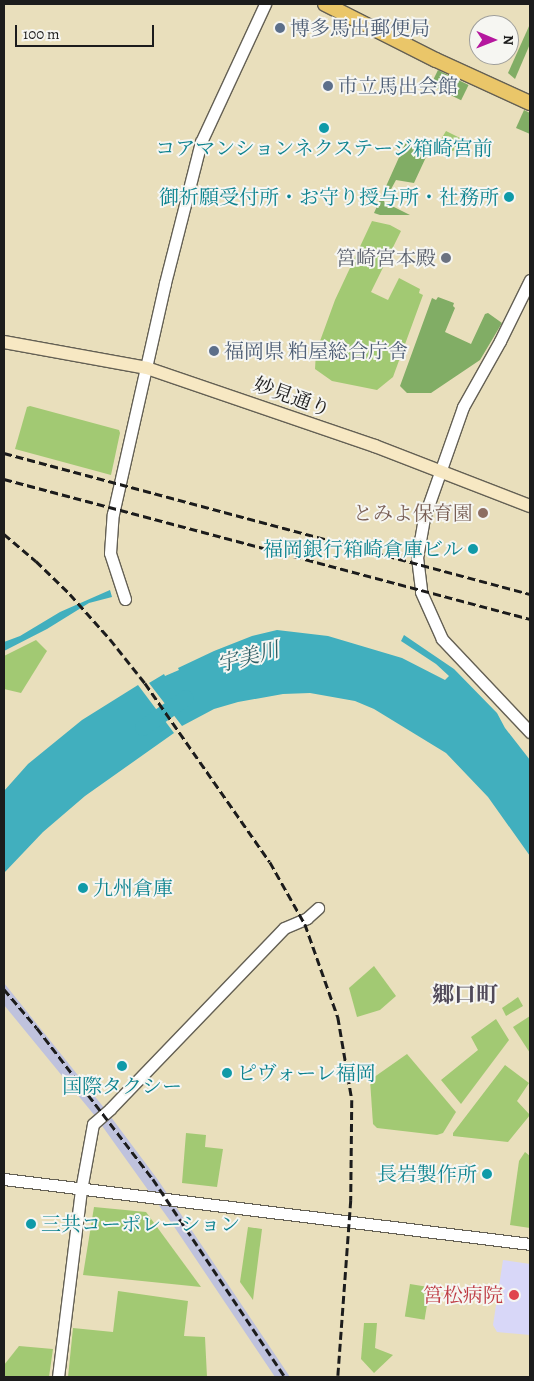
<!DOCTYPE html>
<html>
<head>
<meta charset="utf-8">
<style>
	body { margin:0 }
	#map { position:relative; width:534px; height:1381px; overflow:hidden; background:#e9dfbc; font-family:Alegreya,"Noto Serif JP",serif }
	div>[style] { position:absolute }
	.built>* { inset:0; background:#d8d7f8 }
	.industrial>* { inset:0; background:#bfc2dd }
	.green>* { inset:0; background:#a2c973; transform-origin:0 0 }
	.forest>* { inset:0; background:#81ad65; transform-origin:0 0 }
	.water>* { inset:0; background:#41afbe }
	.river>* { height:16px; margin:-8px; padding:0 8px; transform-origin:8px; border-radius:8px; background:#41afbe }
	.roads { filter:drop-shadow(1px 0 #646054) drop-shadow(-1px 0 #646054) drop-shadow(0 1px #646054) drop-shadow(0 -1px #646054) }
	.tertiary>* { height:11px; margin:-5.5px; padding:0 5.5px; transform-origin:5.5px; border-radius:5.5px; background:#fff }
	.secondary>* { height:12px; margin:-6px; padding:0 6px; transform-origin:6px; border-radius:6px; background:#f7e8c3 }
	.primary>* { height:14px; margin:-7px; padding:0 7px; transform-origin:7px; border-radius:7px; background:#eac669 }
	.rail>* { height:2.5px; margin-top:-1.25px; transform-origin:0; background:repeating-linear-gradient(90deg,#1c1c1c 0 8px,transparent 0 12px) }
	.dots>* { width:14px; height:14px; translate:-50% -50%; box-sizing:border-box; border:2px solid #f6f6f2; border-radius:50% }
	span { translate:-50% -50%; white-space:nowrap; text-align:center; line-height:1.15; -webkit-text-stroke:4px #f6f6f2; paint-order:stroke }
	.service-label { font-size:20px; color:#4e5e75 }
	.left { translate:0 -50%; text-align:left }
	.culture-label { font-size:20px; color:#0d838f }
	.right { translate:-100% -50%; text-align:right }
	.worship-label { font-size:20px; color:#5b616d }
	.street-label { font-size:20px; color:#1c1c1c }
	.education-label { font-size:20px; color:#785e54 }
	.health-label { font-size:20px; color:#be3a42 }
	.water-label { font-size:21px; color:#2d5e65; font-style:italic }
	.quarter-label { font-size:22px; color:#514a59; font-weight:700 }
	.frame { position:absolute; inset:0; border:5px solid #1c1c1c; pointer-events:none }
	.north { position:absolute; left:469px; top:15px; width:50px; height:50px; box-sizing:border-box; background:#f6f6f2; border:1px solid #9f9f9c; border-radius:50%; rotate:91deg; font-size:14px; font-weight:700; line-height:20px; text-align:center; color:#1c1c1c }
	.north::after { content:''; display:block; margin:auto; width:18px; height:22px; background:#b5179e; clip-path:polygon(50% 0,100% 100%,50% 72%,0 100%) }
	.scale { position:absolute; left:15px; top:25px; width:139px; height:22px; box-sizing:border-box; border:2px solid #1c1c1c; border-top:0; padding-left:6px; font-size:15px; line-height:18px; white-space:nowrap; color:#1c1c1c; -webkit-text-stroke:4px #f6f6f2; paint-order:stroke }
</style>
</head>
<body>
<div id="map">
	<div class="built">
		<i style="clip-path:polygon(503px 1260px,530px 1264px,530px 1335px,497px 1332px,493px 1325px)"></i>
	</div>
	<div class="industrial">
		<i style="clip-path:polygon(4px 983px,105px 1109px,158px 1180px,290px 1377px,275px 1377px,173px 1225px,95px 1116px,4px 1005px)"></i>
	</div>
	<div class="green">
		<i style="clip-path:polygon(446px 131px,460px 138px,456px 150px,452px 151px,440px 145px,440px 141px)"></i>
		<i style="clip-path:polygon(372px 221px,390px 225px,401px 231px,371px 292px,388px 300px,399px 278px,420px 289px,419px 293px,423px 295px,393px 377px,377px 390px,332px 381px,315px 369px,316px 352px,335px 300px)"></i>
		<i style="clip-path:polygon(30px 406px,119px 430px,120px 433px,111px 475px,15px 449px,27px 407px)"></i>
		<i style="clip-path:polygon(36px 640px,47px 651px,21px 693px,4px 689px,4px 656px)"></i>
		<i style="clip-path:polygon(374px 966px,396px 996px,380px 1010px,357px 1017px,349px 988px)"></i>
		<i style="clip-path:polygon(518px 997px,523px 1006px,506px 1016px,502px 1008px)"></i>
		<i style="clip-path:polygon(530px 1016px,530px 1053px,513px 1027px)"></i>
		<i style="clip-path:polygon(496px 1019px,509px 1040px,461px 1104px,441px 1080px,478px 1050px,471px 1037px)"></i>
		<i style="clip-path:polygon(407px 1054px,456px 1112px,443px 1133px,437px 1135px,377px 1128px,373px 1124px,370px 1080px)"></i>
		<i style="clip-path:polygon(505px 1065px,529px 1083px,517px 1101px,530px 1115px,508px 1142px,453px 1136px,453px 1133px)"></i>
		<i style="clip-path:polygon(186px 1133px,206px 1135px,205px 1147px,223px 1149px,217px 1187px,182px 1183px)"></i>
		<i style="clip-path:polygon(525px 1152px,530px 1156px,530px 1228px,510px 1225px,519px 1161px)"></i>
		<i style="clip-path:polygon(94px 1207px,146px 1212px,201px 1287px,83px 1275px)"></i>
		<i style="clip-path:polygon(248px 1227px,262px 1229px,253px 1300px,240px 1282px)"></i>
		<i style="left:410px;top:1284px;width:20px;height:33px;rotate:9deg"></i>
		<i style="clip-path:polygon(118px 1291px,188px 1301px,184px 1336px,205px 1337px,207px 1377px,68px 1377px,73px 1328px,113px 1332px)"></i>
		<i style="clip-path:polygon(364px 1323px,377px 1323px,375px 1348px,393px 1355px,374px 1373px,361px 1359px)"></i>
		<i style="clip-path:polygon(19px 1346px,53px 1349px,49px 1377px,4px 1377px,4px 1365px)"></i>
	</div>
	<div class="forest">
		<i style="clip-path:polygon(530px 24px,530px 44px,515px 79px,508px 73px)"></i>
		<i style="left:438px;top:70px;width:34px;height:17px;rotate:26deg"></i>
		<i style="clip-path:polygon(524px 110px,530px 113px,530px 134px,516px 128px)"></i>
		<i style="clip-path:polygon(410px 142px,425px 149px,427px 155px,414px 183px,396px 180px,384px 202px,410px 215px,380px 215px,374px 213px,405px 144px)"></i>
		<i style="clip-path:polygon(438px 297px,454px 303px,453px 306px,455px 308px,445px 332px,471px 344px,485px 314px,488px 313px,502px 323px,480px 360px,431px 393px,407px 393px,400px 386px,432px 298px,436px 300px)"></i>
	</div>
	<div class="water">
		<i style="clip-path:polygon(110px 590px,112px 597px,89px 603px,47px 629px,4px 651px,4px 642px,20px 636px,60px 612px)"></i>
		<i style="clip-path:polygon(277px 630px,328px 636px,402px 658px,445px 680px,449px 676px,436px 664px,401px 641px,404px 635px,454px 669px,497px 713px,505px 728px,530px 760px,530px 856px,488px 797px,446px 753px,374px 709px,355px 701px,310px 693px,283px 694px,238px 702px,214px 709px,182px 726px,149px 683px,164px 674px,165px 676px,179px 670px,178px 668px,214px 651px,252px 636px)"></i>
		<i style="clip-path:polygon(138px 685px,174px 733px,85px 796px,43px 832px,4px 873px,4px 791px,28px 764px,82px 720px)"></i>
	</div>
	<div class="river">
		<i style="left:143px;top:728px;width:52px;rotate:-34.9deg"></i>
	</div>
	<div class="roads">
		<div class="tertiary">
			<i style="left:530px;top:280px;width:68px;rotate:116.2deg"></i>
			<i style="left:500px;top:341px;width:76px;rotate:119.3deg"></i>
			<i style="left:463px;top:407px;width:118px;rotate:109.4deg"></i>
			<i style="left:424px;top:518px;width:40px;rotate:100deg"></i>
			<i style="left:417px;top:557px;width:35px;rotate:83deg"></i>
			<i style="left:421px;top:592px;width:51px;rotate:65.9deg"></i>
			<i style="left:442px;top:639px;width:128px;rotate:46.6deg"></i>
			<i style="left:125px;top:599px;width:48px;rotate:-108.1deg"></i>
			<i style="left:110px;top:553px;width:39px;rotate:-86deg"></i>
			<i style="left:113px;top:514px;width:237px;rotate:-77.3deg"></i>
			<i style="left:165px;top:283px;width:146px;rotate:-75.7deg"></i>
			<i style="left:201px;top:142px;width:152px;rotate:-65.1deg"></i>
			<i style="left:4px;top:1179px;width:530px;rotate:7.04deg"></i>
			<i style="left:58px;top:1377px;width:188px;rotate:-83deg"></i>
			<i style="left:81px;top:1190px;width:67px;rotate:-79.7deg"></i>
			<i style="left:93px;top:1124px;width:23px;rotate:-41deg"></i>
			<i style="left:110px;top:1109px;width:251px;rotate:-46.1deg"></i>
			<i style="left:284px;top:928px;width:25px;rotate:-23deg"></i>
			<i style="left:307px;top:918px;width:15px;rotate:-42deg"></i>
		</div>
		<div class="secondary">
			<i style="left:4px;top:342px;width:145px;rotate:10.3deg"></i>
			<i style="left:147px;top:368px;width:241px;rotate:18.9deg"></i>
			<i style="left:375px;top:446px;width:166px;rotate:21.2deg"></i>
		</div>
		<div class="primary">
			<i style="left:325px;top:4px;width:124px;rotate:26.8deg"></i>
			<i style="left:436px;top:60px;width:103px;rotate:24.6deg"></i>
		</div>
	</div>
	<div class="rail">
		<i style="left:4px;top:453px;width:545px;rotate:15.01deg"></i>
		<i style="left:4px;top:479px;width:544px;rotate:14.9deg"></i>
		<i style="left:4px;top:534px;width:42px;rotate:40.2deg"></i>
		<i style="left:36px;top:561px;width:47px;rotate:44.1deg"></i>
		<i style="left:70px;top:594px;width:60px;rotate:48.4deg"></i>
		<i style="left:110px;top:639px;width:56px;rotate:51.5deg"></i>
		<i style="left:145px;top:683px;width:218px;rotate:55.1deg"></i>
		<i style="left:270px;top:862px;width:71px;rotate:60.6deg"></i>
		<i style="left:305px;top:924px;width:99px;rotate:70.5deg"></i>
		<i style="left:338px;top:1017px;width:84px;rotate:80.4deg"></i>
		<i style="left:352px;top:1100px;width:100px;rotate:90.6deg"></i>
		<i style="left:351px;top:1200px;width:177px;rotate:94.2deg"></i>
		<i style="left:4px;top:989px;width:51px;rotate:49.8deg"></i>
		<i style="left:37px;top:1028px;width:190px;rotate:52.5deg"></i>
		<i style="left:153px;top:1179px;width:238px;rotate:56.3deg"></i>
	</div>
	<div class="dots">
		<i style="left:280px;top:28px;background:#5c6f8a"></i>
		<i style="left:328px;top:86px;background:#5c6f8a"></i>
		<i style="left:324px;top:128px;background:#0f9aa8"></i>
		<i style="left:509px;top:197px;background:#0f9aa8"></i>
		<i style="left:446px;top:258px;background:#6b7280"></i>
		<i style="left:214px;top:351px;background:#5c6f8a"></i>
		<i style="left:483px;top:513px;background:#8d6e63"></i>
		<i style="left:473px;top:549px;background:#0f9aa8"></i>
		<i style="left:83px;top:888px;background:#0f9aa8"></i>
		<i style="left:122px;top:1066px;background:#0f9aa8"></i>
		<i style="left:227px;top:1073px;background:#0f9aa8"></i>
		<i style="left:487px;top:1174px;background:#0f9aa8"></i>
		<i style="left:31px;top:1224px;background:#0f9aa8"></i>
		<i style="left:514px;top:1295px;background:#e0444e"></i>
	</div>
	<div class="service-label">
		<span class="left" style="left:290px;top:28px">博多馬出郵便局</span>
		<span class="left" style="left:338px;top:86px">市立馬出会館</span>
		<span class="left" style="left:224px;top:351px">福岡県 粕屋総合庁舎</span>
	</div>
	<div class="culture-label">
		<span style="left:324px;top:148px">コアマンションネクステージ箱崎宮前</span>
		<span class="right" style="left:499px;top:197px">御祈願受付所・お守り授与所・社務所</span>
		<span class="right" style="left:463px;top:549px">福岡銀行箱崎倉庫ビル</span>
		<span class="left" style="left:93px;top:888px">九州倉庫</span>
		<span class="left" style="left:237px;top:1073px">ピヴォーレ福岡</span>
		<span style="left:122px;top:1086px">国際タクシー</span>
		<span class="right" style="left:477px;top:1174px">長岩製作所</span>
		<span class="left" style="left:41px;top:1224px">三共コーポレーション</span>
	</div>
	<div class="worship-label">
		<span class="right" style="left:436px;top:258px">筥崎宮本殿</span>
	</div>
	<div class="street-label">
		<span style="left:292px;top:397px;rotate:20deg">妙見通り</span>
	</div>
	<div class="education-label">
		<span class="right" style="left:473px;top:513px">とみよ保育園</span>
	</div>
	<div class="health-label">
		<span class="right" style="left:503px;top:1295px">筥松病院</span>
	</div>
	<div class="water-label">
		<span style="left:248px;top:657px;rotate:-15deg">宇美川</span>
	</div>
	<div class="quarter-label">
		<span style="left:465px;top:996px">郷口町</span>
	</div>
	<div class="frame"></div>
	<div class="north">N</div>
	<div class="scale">100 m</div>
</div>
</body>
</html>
